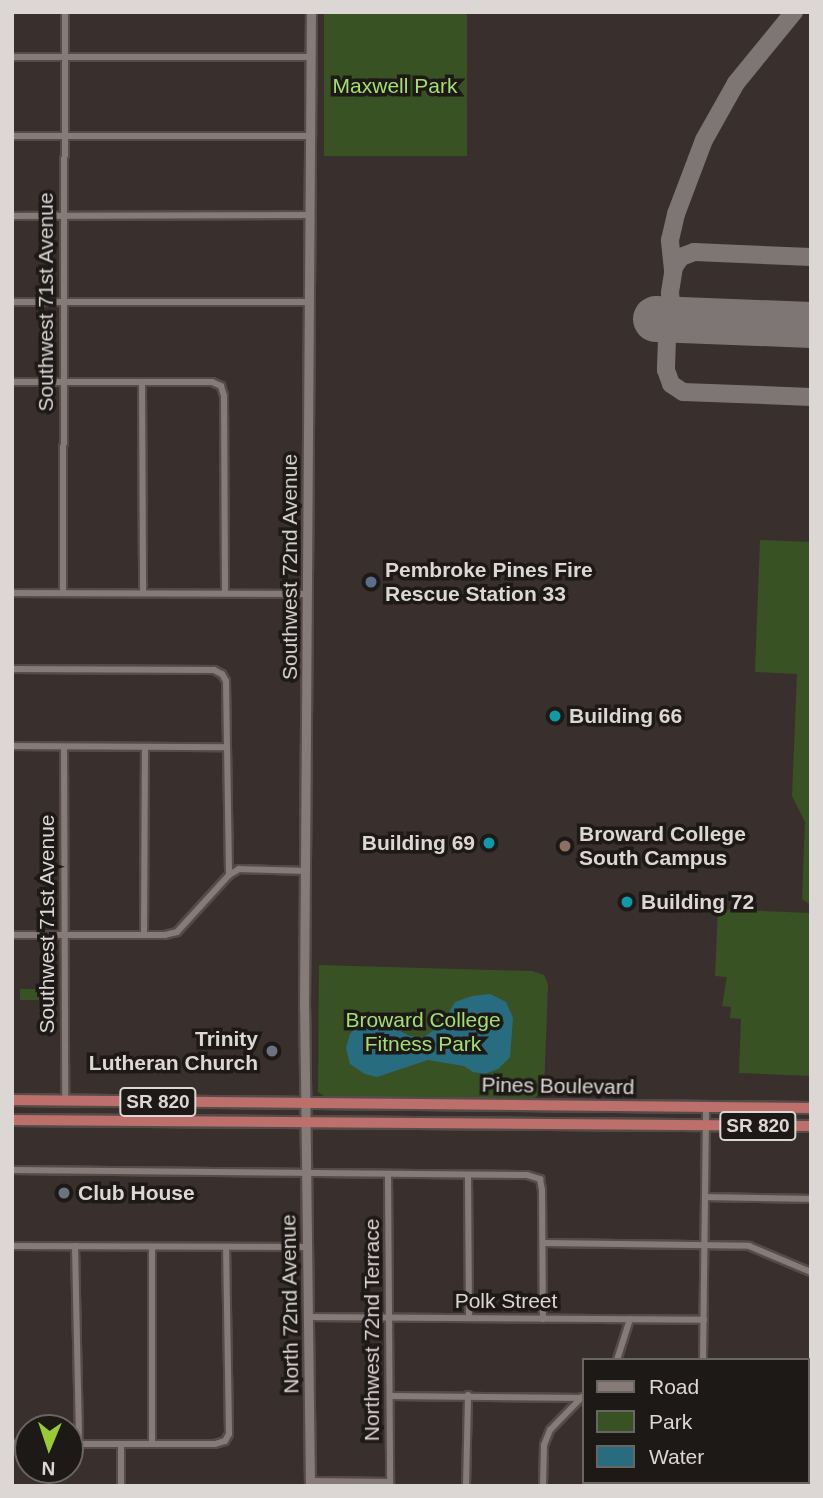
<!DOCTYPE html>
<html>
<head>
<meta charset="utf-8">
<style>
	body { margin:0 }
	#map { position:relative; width:823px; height:1498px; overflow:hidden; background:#392f2c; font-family:Arial,sans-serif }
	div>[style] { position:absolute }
	.green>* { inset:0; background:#395223; transform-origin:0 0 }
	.water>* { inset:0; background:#286c80 }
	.taxiway>* { height:18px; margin:-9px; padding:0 9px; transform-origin:9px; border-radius:9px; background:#7e7674 }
	.runway>* { height:46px; margin:-23px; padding:0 23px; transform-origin:23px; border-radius:23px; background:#7e7674 }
	.roads { filter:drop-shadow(2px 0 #554c4a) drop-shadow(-2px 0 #554c4a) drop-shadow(0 2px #554c4a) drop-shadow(0 -2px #554c4a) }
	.street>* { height:6px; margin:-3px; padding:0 3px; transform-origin:3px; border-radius:3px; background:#867b77 }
	.secondary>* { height:9px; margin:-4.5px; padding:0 4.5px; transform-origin:4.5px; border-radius:4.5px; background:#867b77 }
	.highway>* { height:10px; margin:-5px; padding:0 5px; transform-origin:5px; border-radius:5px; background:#bd6f6b }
	.dots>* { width:19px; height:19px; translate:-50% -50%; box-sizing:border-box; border:4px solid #1d1917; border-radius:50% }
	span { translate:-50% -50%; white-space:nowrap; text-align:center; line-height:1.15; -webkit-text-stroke:7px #1d1917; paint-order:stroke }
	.shield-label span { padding:2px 5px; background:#1d1917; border:2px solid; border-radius:5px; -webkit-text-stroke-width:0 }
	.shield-label { font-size:19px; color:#dcd6d4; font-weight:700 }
	.park-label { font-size:21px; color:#a3df71 }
	.street-label { font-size:21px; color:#dcd6d4 }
	.poi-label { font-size:21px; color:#dcd6d4; font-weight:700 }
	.left { translate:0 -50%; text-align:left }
	.right { translate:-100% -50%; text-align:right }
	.frame { position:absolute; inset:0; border:14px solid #dcd6d4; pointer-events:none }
	.legend { position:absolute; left:582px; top:1358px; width:228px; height:126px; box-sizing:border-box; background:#1d1917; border:2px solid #696563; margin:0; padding:9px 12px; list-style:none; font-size:21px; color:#dcd6d4 }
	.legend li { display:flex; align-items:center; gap:14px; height:35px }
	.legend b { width:35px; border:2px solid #696563 }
	.north { position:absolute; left:14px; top:1414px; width:70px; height:70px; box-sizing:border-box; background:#1d1917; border:2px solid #696563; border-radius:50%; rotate:182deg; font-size:19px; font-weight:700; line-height:28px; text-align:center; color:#dcd6d4 }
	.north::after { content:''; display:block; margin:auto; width:24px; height:32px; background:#99cb35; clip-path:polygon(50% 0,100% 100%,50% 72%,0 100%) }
</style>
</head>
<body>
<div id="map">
	<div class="green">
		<i style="left:324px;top:12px;width:143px;height:144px"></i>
		<i style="clip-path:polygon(760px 540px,811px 542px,811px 905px,802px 899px,805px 822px,792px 796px,797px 674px,755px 672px)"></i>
		<i style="clip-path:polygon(718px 909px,811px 913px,811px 1076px,739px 1073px,741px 1019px,730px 1018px,731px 1007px,722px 1006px,727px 977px,715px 976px)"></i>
		<i style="clip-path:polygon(319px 965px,532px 971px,544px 975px,548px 984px,544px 1091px,533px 1099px,324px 1096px,318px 1092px)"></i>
		<i style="left:20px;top:989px;width:19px;height:11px"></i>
	</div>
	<div class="water">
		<i style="clip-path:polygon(490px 994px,506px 1002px,513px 1018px,510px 1057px,498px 1069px,485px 1074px,473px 1072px,464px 1066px,428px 1060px,377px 1077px,365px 1074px,350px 1064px,346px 1048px,350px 1034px,360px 1023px,375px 1019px,410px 1036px,424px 1037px,442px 1024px,455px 1002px,472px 996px)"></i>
	</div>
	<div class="taxiway">
		<i style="left:811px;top:257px;width:117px;rotate:-177.6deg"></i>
		<i style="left:694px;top:252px;width:14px;rotate:159deg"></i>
		<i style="left:681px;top:257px;width:12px;rotate:125deg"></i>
		<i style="left:674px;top:267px;width:26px;rotate:99deg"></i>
		<i style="left:670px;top:293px;width:26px;rotate:83deg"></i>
		<i style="left:673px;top:319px;width:21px;rotate:107deg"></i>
		<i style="left:667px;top:339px;width:31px;rotate:92deg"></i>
		<i style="left:666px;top:370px;width:15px;rotate:70deg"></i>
		<i style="left:671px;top:384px;width:14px;rotate:34deg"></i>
		<i style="left:683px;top:392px;width:128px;rotate:2.2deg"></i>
		<i style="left:673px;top:270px;width:30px;rotate:-96deg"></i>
		<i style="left:670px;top:240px;width:27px;rotate:-77deg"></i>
		<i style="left:676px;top:214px;width:79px;rotate:-69.3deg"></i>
		<i style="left:704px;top:140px;width:65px;rotate:-60.7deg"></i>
		<i style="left:736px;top:83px;width:92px;rotate:-50.8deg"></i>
	</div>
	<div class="runway">
		<i style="left:656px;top:319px;width:155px;rotate:2.2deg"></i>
	</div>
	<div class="roads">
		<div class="street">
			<i style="left:12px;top:57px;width:298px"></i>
			<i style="left:12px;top:136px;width:297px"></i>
			<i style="left:12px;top:216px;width:295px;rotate:-0.2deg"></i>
			<i style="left:12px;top:302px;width:295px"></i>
			<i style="left:12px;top:382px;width:200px"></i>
			<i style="left:212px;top:382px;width:10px;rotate:24deg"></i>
			<i style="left:221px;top:386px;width:10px;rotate:73deg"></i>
			<i style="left:224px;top:396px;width:197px;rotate:89.7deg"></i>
			<i style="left:142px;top:383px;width:210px;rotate:89.7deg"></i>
			<i style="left:12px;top:593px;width:295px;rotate:0.2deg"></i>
			<i style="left:63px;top:593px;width:581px;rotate:-89.8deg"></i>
			<i style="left:12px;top:669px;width:202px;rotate:0.3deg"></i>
			<i style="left:214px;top:670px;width:9px;rotate:27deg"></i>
			<i style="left:222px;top:674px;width:8px;rotate:60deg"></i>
			<i style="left:226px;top:681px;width:194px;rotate:89.1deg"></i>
			<i style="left:229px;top:875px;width:77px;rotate:132.4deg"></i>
			<i style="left:177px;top:932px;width:12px;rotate:166deg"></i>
			<i style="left:165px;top:935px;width:153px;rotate:180deg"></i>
			<i style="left:12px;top:746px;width:213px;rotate:0.3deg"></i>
			<i style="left:64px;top:747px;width:354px;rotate:89.8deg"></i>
			<i style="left:229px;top:875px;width:12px;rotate:-31deg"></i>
			<i style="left:239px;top:869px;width:67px;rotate:1.7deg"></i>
			<i style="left:144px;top:935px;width:188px;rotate:-89.7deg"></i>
			<i style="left:12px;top:1170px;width:515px;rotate:0.56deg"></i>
			<i style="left:527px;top:1175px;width:14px;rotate:17deg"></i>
			<i style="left:540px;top:1179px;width:11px;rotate:80deg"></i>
			<i style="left:542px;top:1190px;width:129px;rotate:89.6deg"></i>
			<i style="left:388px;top:1175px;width:311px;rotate:89.6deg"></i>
			<i style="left:468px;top:1175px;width:143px;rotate:89.6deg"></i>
			<i style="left:705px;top:1197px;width:106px;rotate:1.1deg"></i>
			<i style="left:544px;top:1243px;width:205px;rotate:0.8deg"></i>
			<i style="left:749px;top:1246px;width:67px;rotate:22.8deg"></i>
			<i style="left:12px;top:1246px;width:295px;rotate:0.2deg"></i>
			<i style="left:75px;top:1246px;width:198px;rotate:88.8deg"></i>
			<i style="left:152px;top:1248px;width:196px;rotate:90deg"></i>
			<i style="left:308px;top:1317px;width:396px;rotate:0.4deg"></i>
			<i style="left:617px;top:1360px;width:43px;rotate:-72.4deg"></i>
			<i style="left:703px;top:1360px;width:253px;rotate:-89.3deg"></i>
			<i style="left:807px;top:1364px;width:4px"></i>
			<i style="left:391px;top:1396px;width:190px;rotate:0.6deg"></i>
			<i style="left:12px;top:1443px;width:16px;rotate:4deg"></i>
			<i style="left:70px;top:1444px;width:145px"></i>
			<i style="left:215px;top:1444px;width:10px;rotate:-17deg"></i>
			<i style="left:225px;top:1441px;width:8px;rotate:-60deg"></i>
			<i style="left:229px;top:1434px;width:186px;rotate:-90.9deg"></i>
			<i style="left:807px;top:1444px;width:4px"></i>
			<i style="left:310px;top:1481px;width:80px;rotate:0.7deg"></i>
			<i style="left:710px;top:1482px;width:4px;rotate:90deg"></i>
			<i style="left:121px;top:1486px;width:42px;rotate:-90deg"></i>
			<i style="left:466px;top:1486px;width:91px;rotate:-88.7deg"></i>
			<i style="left:543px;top:1486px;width:41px;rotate:-88.6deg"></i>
			<i style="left:544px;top:1445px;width:16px;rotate:-68deg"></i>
			<i style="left:550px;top:1430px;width:46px;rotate:-45.9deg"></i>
			<i style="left:607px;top:1486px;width:5px;rotate:-53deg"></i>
		</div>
		<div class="secondary">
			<i style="left:310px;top:1486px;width:478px;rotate:-90.7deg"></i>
			<i style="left:304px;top:1008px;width:996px;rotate:-89.6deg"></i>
		</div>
		<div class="highway">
			<i style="left:12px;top:1100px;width:799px;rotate:0.57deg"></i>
			<i style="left:12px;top:1120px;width:799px;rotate:0.43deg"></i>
		</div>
	</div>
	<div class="dots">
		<i style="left:371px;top:582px;background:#5c6f8a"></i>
		<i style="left:555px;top:716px;background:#0f9aa8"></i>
		<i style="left:489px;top:843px;background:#0f9aa8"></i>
		<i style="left:565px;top:846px;background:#8d6e63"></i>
		<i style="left:627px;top:902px;background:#0f9aa8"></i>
		<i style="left:272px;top:1051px;background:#6b7280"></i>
		<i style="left:64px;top:1193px;background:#6b7280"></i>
	</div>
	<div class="shield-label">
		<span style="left:158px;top:1102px">SR 820</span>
		<span style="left:758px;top:1126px">SR 820</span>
	</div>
	<div class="park-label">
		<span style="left:395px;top:86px">Maxwell Park</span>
		<span style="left:423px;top:1032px">Broward College<br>Fitness Park</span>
	</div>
	<div class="street-label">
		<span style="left:46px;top:302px;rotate:-90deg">Southwest 71st Avenue</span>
		<span style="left:290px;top:567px;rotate:-90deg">Southwest 72nd Avenue</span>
		<span style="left:47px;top:924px;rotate:-90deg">Southwest 71st Avenue</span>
		<span style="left:558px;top:1086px;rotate:1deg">Pines Boulevard</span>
		<span style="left:506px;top:1301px">Polk Street</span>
		<span style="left:290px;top:1304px;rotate:-91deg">North 72nd Avenue</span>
		<span style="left:372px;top:1330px;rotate:-90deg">Northwest 72nd Terrace</span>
	</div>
	<div class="poi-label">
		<span class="left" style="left:385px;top:582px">Pembroke Pines Fire<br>Rescue Station 33</span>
		<span class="left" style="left:569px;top:716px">Building 66</span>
		<span class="left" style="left:579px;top:846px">Broward College<br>South Campus</span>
		<span class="right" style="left:475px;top:843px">Building 69</span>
		<span class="left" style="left:641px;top:902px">Building 72</span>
		<span class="right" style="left:258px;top:1051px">Trinity<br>Lutheran Church</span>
		<span class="left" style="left:78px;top:1193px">Club House</span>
	</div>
	<div class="frame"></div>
	<ul class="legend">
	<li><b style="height:9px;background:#867b77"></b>Road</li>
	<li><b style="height:19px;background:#395223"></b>Park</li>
	<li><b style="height:19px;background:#286c80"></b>Water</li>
	</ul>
	<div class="north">N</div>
</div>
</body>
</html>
